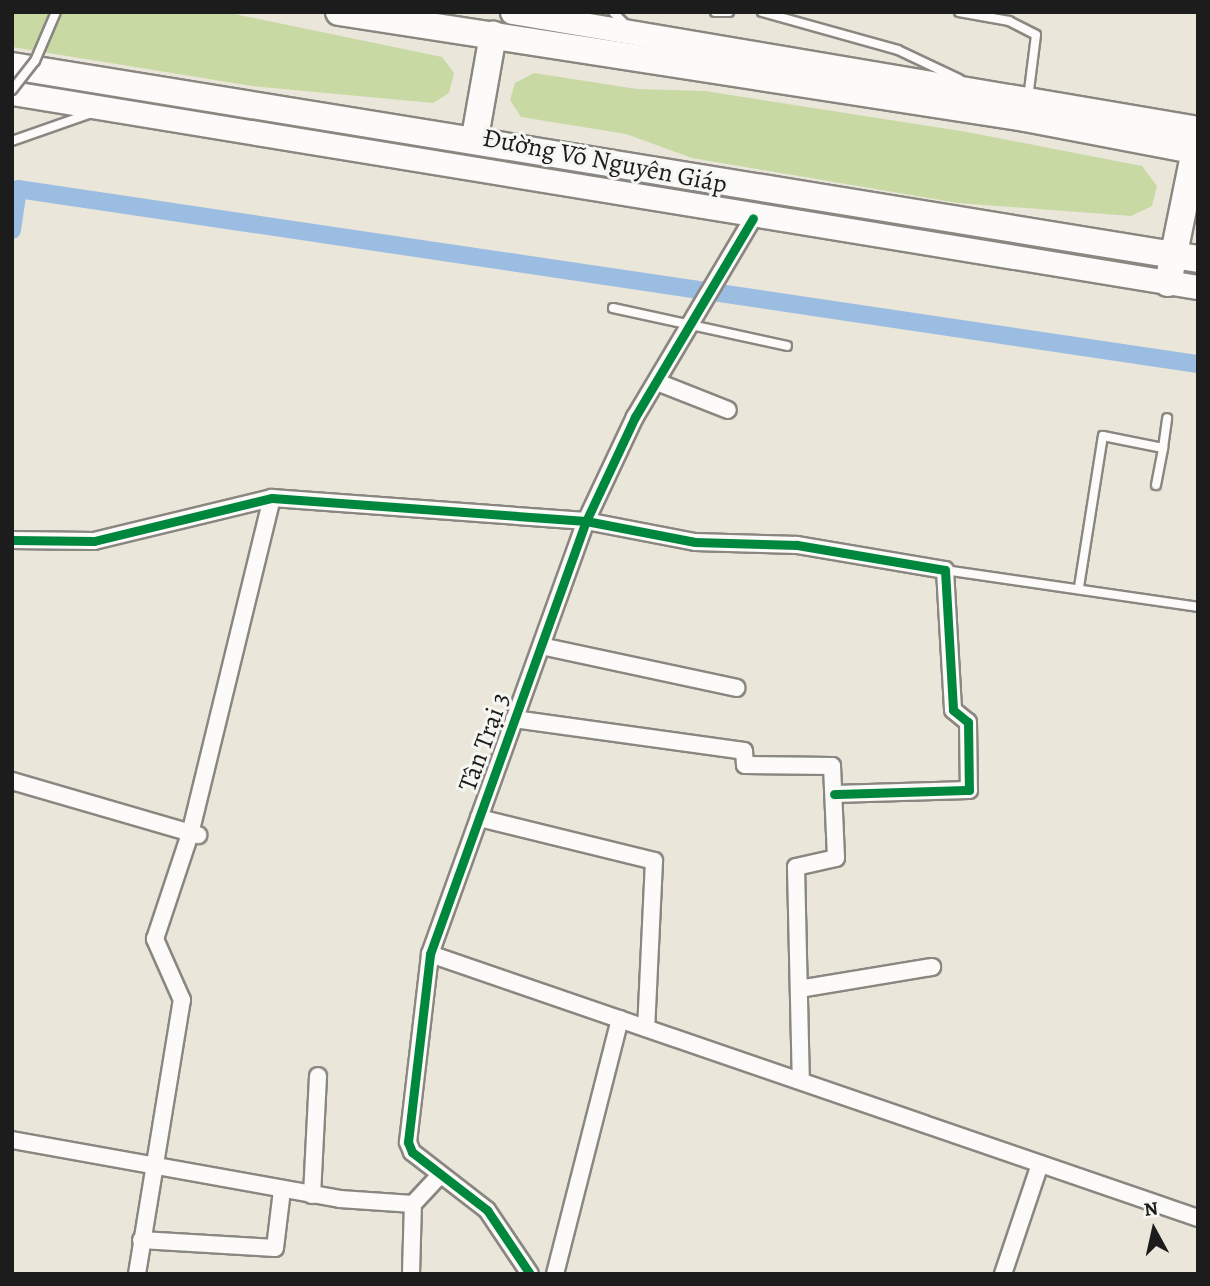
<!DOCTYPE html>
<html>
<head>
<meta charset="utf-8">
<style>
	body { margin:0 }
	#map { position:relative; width:1210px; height:1286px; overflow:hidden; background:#eae6da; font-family:Alegreya,serif }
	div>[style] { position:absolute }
	.green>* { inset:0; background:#c8d9a4 }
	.canal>* { height:18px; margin:-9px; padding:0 9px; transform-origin:9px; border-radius:9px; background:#9cbde2 }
	.roads { filter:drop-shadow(2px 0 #8a8781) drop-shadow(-2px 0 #8a8781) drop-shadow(0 2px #8a8781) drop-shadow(0 -2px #8a8781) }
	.service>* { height:8px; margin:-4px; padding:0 4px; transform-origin:4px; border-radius:4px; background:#fcfbf9 }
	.minor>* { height:16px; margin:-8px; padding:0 8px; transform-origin:8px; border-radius:8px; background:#fcfbf9 }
	.secondary>* { height:23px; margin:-11.5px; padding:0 11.5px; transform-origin:11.5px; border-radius:11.5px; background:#fcfbf9 }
	.trunk>* { height:26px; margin:-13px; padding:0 13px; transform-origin:13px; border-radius:13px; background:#fcfbf9 }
	.bridges { filter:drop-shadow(2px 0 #8a8781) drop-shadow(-2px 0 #8a8781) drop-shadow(0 2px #8a8781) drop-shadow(0 -2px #8a8781) }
	.service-bridge>* { height:8px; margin:-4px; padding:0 4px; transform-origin:4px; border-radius:4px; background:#fcfbf9 }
	.cycleway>* { height:9px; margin:-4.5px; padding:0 4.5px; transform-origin:4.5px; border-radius:4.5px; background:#00873e }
	span { translate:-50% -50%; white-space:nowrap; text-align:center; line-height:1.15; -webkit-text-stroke:6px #f6f6f2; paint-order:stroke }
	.street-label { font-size:26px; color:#1c1c1c }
	.frame { position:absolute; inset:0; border:14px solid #1c1c1c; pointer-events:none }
	.north { position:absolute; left:1119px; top:1195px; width:70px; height:70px; -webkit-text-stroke:5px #f6f6f2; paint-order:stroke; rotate:352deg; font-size:19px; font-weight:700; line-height:28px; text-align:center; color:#1c1c1c }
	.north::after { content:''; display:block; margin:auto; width:24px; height:32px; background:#1c1c1c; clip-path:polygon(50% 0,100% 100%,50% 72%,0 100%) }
</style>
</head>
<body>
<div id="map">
	<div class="green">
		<i style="clip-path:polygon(12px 12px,225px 12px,442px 57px,454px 73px,449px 93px,433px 103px,252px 86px,12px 47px)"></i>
		<i style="clip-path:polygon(534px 73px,637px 89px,705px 91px,967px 132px,1142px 166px,1157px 186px,1152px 206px,1131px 216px,958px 203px,692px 158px,626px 134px,521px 117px,510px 100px,515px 83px)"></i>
	</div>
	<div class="canal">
		<i style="left:12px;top:230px;width:41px;rotate:-81.7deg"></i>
		<i style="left:18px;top:189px;width:1193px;rotate:8.44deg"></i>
	</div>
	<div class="roads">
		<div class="service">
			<i style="left:613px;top:12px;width:17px;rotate:45deg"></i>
			<i style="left:715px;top:12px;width:14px"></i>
			<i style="left:762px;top:12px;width:141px;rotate:15.6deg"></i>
			<i style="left:898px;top:50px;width:68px;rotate:25.4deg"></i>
			<i style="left:959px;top:12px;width:51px;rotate:10.2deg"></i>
			<i style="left:1009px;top:21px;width:30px;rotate:27deg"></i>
			<i style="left:1036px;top:35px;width:64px;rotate:97.2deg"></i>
			<i style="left:12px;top:141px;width:85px;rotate:-19.3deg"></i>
			<i style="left:613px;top:308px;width:178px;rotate:12.3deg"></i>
			<i style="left:1156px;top:485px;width:38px;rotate:-79deg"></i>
			<i style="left:945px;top:570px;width:256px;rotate:8.3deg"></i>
			<i style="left:1079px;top:587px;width:153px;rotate:-81deg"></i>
			<i style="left:1103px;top:436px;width:61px;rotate:11.3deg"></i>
			<i style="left:1163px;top:448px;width:30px;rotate:-82deg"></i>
		</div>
		<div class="minor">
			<i style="left:657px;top:382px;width:76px;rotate:21.5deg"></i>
			<i style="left:12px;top:540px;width:82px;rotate:0.7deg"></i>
			<i style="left:94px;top:541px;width:183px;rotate:-13.6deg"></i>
			<i style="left:272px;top:498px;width:315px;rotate:4.2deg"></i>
			<i style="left:586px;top:521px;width:111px;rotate:10.9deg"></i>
			<i style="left:695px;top:542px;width:102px;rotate:1.7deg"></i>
			<i style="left:797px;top:545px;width:150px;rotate:9.6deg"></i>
			<i style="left:945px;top:570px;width:140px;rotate:86.7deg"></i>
			<i style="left:953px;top:710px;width:19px;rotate:39deg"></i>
			<i style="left:968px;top:722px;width:68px;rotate:89.2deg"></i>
			<i style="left:969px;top:790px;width:135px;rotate:178.3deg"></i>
			<i style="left:541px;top:646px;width:200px;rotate:12.1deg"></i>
			<i style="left:514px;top:719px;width:232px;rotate:7.9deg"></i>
			<i style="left:744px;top:751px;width:14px;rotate:86deg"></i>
			<i style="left:745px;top:765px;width:87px;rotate:0.7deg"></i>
			<i style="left:832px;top:766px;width:92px;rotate:87.5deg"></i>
			<i style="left:836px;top:858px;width:41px;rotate:167.3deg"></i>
			<i style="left:796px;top:867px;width:214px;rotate:88.7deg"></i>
			<i style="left:12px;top:781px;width:194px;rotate:16.2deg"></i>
			<i style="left:479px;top:818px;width:180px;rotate:13.8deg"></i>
			<i style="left:654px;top:861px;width:167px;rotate:92.7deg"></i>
			<i style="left:430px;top:954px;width:812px;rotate:18.97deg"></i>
			<i style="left:799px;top:989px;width:135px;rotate:-9.4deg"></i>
			<i style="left:12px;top:1140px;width:333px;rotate:10.2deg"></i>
			<i style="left:340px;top:1199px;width:73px;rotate:3.9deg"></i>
			<i style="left:413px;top:1204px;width:40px;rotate:-47deg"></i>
			<i style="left:312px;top:1195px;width:119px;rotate:-87.1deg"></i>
			<i style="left:141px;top:1240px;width:134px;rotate:3.4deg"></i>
			<i style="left:275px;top:1248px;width:58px;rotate:-83.1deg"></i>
			<i style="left:137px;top:1274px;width:278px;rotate:-80.7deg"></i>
			<i style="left:182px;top:1000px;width:67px;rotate:-113.9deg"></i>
			<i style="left:155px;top:939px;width:111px;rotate:-71.6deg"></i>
			<i style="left:190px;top:834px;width:346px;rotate:-76.3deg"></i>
			<i style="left:411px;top:1274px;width:70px;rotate:-88.4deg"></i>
			<i style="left:530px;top:1274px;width:77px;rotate:-123.9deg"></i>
			<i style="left:487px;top:1210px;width:95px;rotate:-142.3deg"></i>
			<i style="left:412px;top:1152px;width:11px;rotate:-112deg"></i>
			<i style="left:408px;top:1142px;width:189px;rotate:-83.3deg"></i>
			<i style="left:430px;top:954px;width:460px;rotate:-70.2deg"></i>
			<i style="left:586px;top:521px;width:115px;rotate:-64.8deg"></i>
			<i style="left:635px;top:417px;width:231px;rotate:-59.3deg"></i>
			<i style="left:555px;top:1274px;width:263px;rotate:-75.7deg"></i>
			<i style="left:1003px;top:1274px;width:116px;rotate:-71.4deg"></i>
		</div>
		<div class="secondary">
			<i style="left:512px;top:12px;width:696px;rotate:9.6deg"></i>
			<i style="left:12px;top:93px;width:1202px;rotate:9.29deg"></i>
		</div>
		<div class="trunk">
			<i style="left:339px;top:12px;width:694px;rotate:8.78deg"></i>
			<i style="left:1025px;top:118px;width:176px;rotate:10.8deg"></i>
			<i style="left:12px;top:66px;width:1202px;rotate:9.24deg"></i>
			<i style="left:475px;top:137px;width:104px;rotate:-80deg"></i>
			<i style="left:1168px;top:283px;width:151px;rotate:-78.5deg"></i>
		</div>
	</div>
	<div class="bridges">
		<div class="service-bridge">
			<i style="left:12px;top:90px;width:37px;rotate:-52deg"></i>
			<i style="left:35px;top:61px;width:53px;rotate:-66.8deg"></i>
		</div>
	</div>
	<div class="cycleway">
		<i style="left:12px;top:540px;width:82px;rotate:0.7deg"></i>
		<i style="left:94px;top:541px;width:183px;rotate:-13.6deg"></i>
		<i style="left:272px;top:498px;width:315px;rotate:4.2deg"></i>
		<i style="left:586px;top:521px;width:111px;rotate:10.9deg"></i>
		<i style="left:695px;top:542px;width:102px;rotate:1.7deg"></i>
		<i style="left:797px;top:545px;width:150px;rotate:9.6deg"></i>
		<i style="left:945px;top:570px;width:140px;rotate:86.7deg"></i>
		<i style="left:953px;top:710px;width:19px;rotate:39deg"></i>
		<i style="left:968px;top:722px;width:68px;rotate:89.2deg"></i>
		<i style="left:969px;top:790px;width:135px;rotate:178.3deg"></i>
		<i style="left:530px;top:1274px;width:77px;rotate:-123.9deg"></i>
		<i style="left:487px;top:1210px;width:95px;rotate:-142.3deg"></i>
		<i style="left:412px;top:1152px;width:11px;rotate:-112deg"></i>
		<i style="left:408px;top:1142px;width:189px;rotate:-83.3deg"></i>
		<i style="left:430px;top:954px;width:460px;rotate:-70.2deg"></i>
		<i style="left:586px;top:521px;width:115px;rotate:-64.8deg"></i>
		<i style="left:635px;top:417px;width:231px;rotate:-59.3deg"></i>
	</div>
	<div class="street-label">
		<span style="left:605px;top:161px;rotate:11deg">Đường Võ Nguyên Giáp</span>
		<span style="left:484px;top:742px;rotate:-70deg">Tân Trại 3</span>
	</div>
	<div class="frame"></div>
	<div class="north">N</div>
</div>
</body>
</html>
